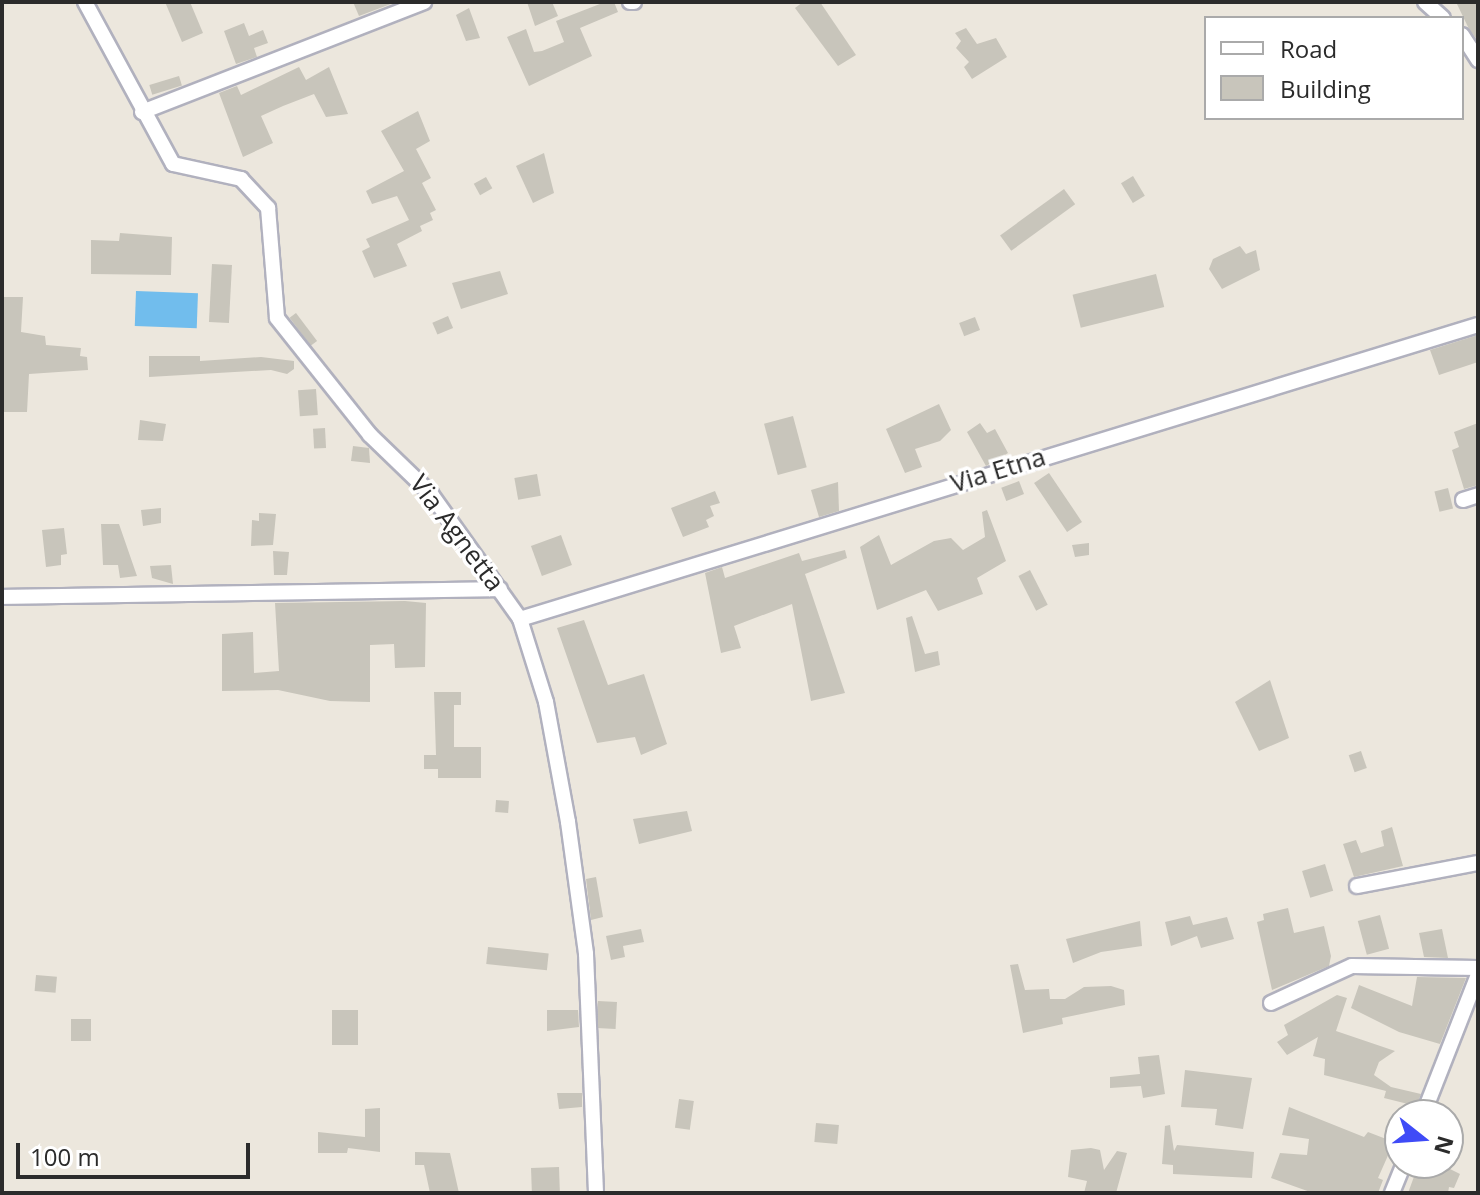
<!DOCTYPE html>
<html>
<head>
<meta charset="utf-8">
<style>
	body { margin:0 }
	#map { position:relative; width:1480px; height:1195px; overflow:hidden; background:#ece7dd; font-family:"Open Sans",sans-serif }
	div>[style] { position:absolute }
	.water>* { inset:0; background:#71bded; transform-origin:0 0 }
	.building>* { inset:0; background:#c8c5bb; transform-origin:0 0 }
	.roads { filter:drop-shadow(2px 0 #b1b1be) drop-shadow(-2px 0 #b1b1be) drop-shadow(0 2px #b1b1be) drop-shadow(0 -2px #b1b1be) }
	.street>* { height:14px; margin:-7px; padding:0 7px; transform-origin:7px; border-radius:7px; background:#fff }
	span { translate:-50% -50%; white-space:nowrap; text-align:center; line-height:1.15; -webkit-text-stroke:7px #fff; paint-order:stroke }
	.street-label { font-size:26px; color:#2b2b2b }
	.frame { position:absolute; inset:0; border:4px solid #2b2b2b; pointer-events:none }
	.legend { position:absolute; left:1204px; top:16px; width:260px; height:104px; box-sizing:border-box; background:#fff; border:2px solid #aaa; margin:0; padding:10px 14px; list-style:none; font-size:24px; color:#2b2b2b }
	.legend li { display:flex; align-items:center; gap:16px; height:40px }
	.legend b { width:40px; border:2px solid #aaa }
	.north { position:absolute; left:1384px; top:1099px; width:80px; height:80px; box-sizing:border-box; background:#fff; border:2px solid #aaa; border-radius:50%; rotate:107deg; font-size:22px; font-weight:700; line-height:32px; text-align:center; color:#2b2b2b }
	.north::after { content:''; display:block; margin:auto; width:28px; height:36px; background:#3f4bf7; clip-path:polygon(50% 0,100% 100%,50% 72%,0 100%) }
	.scale { position:absolute; left:16px; top:1143px; width:234px; height:36px; box-sizing:border-box; border:4px solid #2b2b2b; border-top:0; padding-left:10px; font-size:24px; line-height:28px; white-space:nowrap; color:#2b2b2b; -webkit-text-stroke:6px #fff; paint-order:stroke }
</style>
</head>
<body>
<div id="map">
	<div class="water">
		<i style="left:136px;top:291px;width:62px;height:35px;rotate:2deg"></i>
	</div>
	<div class="building">
		<i style="clip-path:polygon(165px 2px,190px 2px,203px 33px,182px 42px)"></i>
		<i style="clip-path:polygon(353px 2px,396px 2px,359px 16px)"></i>
		<i style="clip-path:polygon(527px 2px,552px 2px,558px 16px,535px 26px)"></i>
		<i style="clip-path:polygon(605px 2px,614px 2px,618px 12px,580px 28px,592px 56px,529px 86px,507px 37px,526px 29px,534px 52px,542px 51px,564px 42px,556px 21px)"></i>
		<i style="clip-path:polygon(803px 2px,820px 2px,856px 55px,838px 66px,795px 8px)"></i>
		<i style="clip-path:polygon(1456px 2px,1478px 2px,1478px 41px,1469px 29px)"></i>
		<i style="clip-path:polygon(469px 8px,480px 38px,466px 41px,456px 15px)"></i>
		<i style="clip-path:polygon(244px 23px,249px 36px,263px 30px,268px 43px,254px 48px,257px 57px,236px 64px,224px 31px)"></i>
		<i style="clip-path:polygon(966px 28px,977px 44px,996px 38px,1007px 57px,972px 79px,964px 67px,969px 62px,956px 48px,961px 41px,955px 33px)"></i>
		<i style="clip-path:polygon(299px 67px,306px 80px,329px 67px,348px 114px,326px 117px,314px 94px,283px 106px,261px 116px,273px 143px,243px 157px,219px 93px,237px 86px,241px 95px)"></i>
		<i style="left:179px;top:76px;width:10px;height:31px;rotate:73deg"></i>
		<i style="clip-path:polygon(418px 111px,430px 141px,416px 149px,431px 178px,422px 183px,436px 210px,430px 213px,433px 220px,420px 226px,422px 231px,397px 244px,407px 266px,374px 278px,362px 251px,370px 247px,366px 239px,409px 220px,397px 196px,372px 204px,366px 191px,404px 171px,381px 131px)"></i>
		<i style="clip-path:polygon(544px 153px,554px 193px,533px 203px,516px 166px)"></i>
		<i style="left:1133px;top:176px;width:23px;height:14px;rotate:59deg"></i>
		<i style="left:486px;top:177px;width:13px;height:14px;rotate:61deg"></i>
		<i style="left:1064px;top:189px;width:19px;height:79px;rotate:54deg"></i>
		<i style="clip-path:polygon(120px 233px,172px 237px,171px 275px,91px 274px,91px 240px,119px 241px)"></i>
		<i style="clip-path:polygon(1240px 246px,1246px 254px,1256px 250px,1260px 270px,1222px 289px,1209px 269px,1213px 259px)"></i>
		<i style="left:212px;top:264px;width:20px;height:58px;rotate:3deg"></i>
		<i style="clip-path:polygon(500px 271px,508px 294px,461px 309px,452px 283px)"></i>
		<i style="left:1156px;top:274px;width:34px;height:86px;rotate:76deg"></i>
		<i style="clip-path:polygon(2px 297px,23px 297px,21px 332px,45px 336px,46px 345px,81px 348px,80px 356px,87px 357px,88px 370px,29px 374px,27px 412px,2px 412px)"></i>
		<i style="left:296px;top:313px;width:35px;height:8px;rotate:53deg"></i>
		<i style="left:448px;top:316px;width:13px;height:17px;rotate:67deg"></i>
		<i style="left:975px;top:317px;width:14px;height:17px;rotate:69deg"></i>
		<i style="clip-path:polygon(1478px 335px,1478px 362px,1439px 375px,1430px 350px)"></i>
		<i style="clip-path:polygon(149px 356px,200px 356px,200px 361px,261px 357px,294px 361px,294px 369px,287px 374px,271px 370px,149px 377px)"></i>
		<i style="left:316px;top:389px;width:26px;height:18px;rotate:86deg"></i>
		<i style="clip-path:polygon(939px 404px,951px 430px,940px 441px,915px 449px,922px 467px,905px 473px,886px 429px)"></i>
		<i style="left:793px;top:416px;width:53px;height:30px;rotate:75deg"></i>
		<i style="clip-path:polygon(140px 420px,166px 424px,163px 441px,138px 440px)"></i>
		<i style="clip-path:polygon(980px 423px,987px 433px,995px 429px,1008px 453px,986px 466px,967px 432px)"></i>
		<i style="clip-path:polygon(1478px 423px,1478px 485px,1464px 489px,1452px 450px,1459px 447px,1454px 432px)"></i>
		<i style="left:325px;top:428px;width:20px;height:12px;rotate:87deg"></i>
		<i style="clip-path:polygon(353px 446px,369px 448px,370px 463px,351px 461px)"></i>
		<i style="left:1049px;top:473px;width:59px;height:18px;rotate:56deg"></i>
		<i style="left:537px;top:474px;width:22px;height:23px;rotate:80deg"></i>
		<i style="left:1019px;top:481px;width:14px;height:19px;rotate:69deg"></i>
		<i style="clip-path:polygon(838px 482px,839px 511px,819px 517px,811px 490px)"></i>
		<i style="left:1448px;top:488px;width:21px;height:14px;rotate:76deg"></i>
		<i style="clip-path:polygon(715px 491px,720px 503px,710px 506px,714px 516px,706px 520px,709px 527px,683px 537px,671px 508px)"></i>
		<i style="clip-path:polygon(161px 508px,161px 523px,143px 526px,141px 510px)"></i>
		<i style="clip-path:polygon(987px 510px,1006px 561px,977px 578px,983px 594px,938px 611px,926px 590px,877px 610px,860px 547px,879px 535px,891px 565px,934px 541px,951px 538px,963px 550px,985px 537px,982px 512px)"></i>
		<i style="clip-path:polygon(259px 513px,276px 514px,273px 545px,251px 546px,252px 520px,259px 521px)"></i>
		<i style="clip-path:polygon(101px 524px,119px 524px,137px 576px,120px 578px,118px 565px,103px 565px)"></i>
		<i style="clip-path:polygon(64px 528px,67px 554px,61px 555px,61px 565px,46px 567px,42px 530px)"></i>
		<i style="left:561px;top:535px;width:32px;height:32px;rotate:70deg"></i>
		<i style="clip-path:polygon(1089px 543px,1089px 555px,1075px 557px,1072px 545px)"></i>
		<i style="clip-path:polygon(845px 550px,847px 558px,805px 574px,845px 693px,811px 701px,792px 604px,734px 626px,741px 648px,721px 653px,705px 573px,722px 567px,725px 578px,799px 553px,802px 561px)"></i>
		<i style="clip-path:polygon(273px 551px,289px 552px,287px 575px,274px 575px)"></i>
		<i style="clip-path:polygon(171px 565px,173px 584px,152px 578px,150px 566px)"></i>
		<i style="left:1030px;top:570px;width:39px;height:13px;rotate:63deg"></i>
		<i style="clip-path:polygon(405px 601px,426px 603px,425px 667px,395px 668px,394px 644px,370px 645px,370px 702px,330px 701px,278px 690px,222px 691px,222px 634px,253px 632px,254px 673px,279px 671px,275px 603px)"></i>
		<i style="clip-path:polygon(912px 616px,925px 654px,938px 651px,940px 665px,915px 672px,906px 618px)"></i>
		<i style="clip-path:polygon(584px 620px,608px 685px,644px 674px,667px 744px,641px 755px,635px 737px,597px 743px,557px 628px)"></i>
		<i style="clip-path:polygon(1270px 680px,1289px 738px,1259px 751px,1235px 702px)"></i>
		<i style="clip-path:polygon(434px 692px,461px 692px,461px 705px,454px 705px,454px 747px,481px 747px,481px 778px,438px 778px,438px 769px,424px 769px,424px 755px,436px 755px)"></i>
		<i style="left:1361px;top:751px;width:18px;height:13px;rotate:71deg"></i>
		<i style="left:496px;top:800px;width:13px;height:12px;rotate:4deg"></i>
		<i style="clip-path:polygon(687px 811px,692px 831px,639px 844px,633px 819px)"></i>
		<i style="clip-path:polygon(1392px 827px,1403px 866px,1354px 877px,1343px 844px,1356px 840px,1361px 853px,1384px 846px,1381px 831px)"></i>
		<i style="left:1325px;top:864px;width:28px;height:24px;rotate:73deg"></i>
		<i style="clip-path:polygon(596px 877px,603px 917px,591px 920px,586px 879px)"></i>
		<i style="clip-path:polygon(1288px 908px,1294px 933px,1324px 926px,1331px 956px,1329px 966px,1272px 990px,1257px 922px,1264px 920px,1263px 914px)"></i>
		<i style="left:1380px;top:915px;width:35px;height:23px;rotate:75deg"></i>
		<i style="clip-path:polygon(1190px 916px,1193px 925px,1227px 917px,1234px 939px,1201px 948px,1197px 936px,1171px 946px,1165px 922px)"></i>
		<i style="clip-path:polygon(1140px 921px,1142px 946px,1101px 952px,1073px 963px,1066px 939px)"></i>
		<i style="clip-path:polygon(641px 929px,644px 942px,623px 946px,625px 957px,611px 960px,606px 936px)"></i>
		<i style="clip-path:polygon(1442px 929px,1448px 958px,1424px 957px,1419px 933px)"></i>
		<i style="left:488px;top:947px;width:61px;height:17px;rotate:6deg"></i>
		<i style="clip-path:polygon(1018px 964px,1025px 990px,1049px 989px,1050px 999px,1065px 999px,1084px 987px,1111px 986px,1124px 990px,1125px 1005px,1062px 1018px,1063px 1024px,1023px 1033px,1010px 965px)"></i>
		<i style="left:36px;top:975px;width:21px;height:16px;rotate:5deg"></i>
		<i style="clip-path:polygon(1417px 977px,1466px 978px,1440px 1044px,1399px 1032px,1351px 1008px,1359px 985px,1412px 1006px)"></i>
		<i style="clip-path:polygon(1337px 995px,1347px 998px,1336px 1031px,1395px 1051px,1379px 1062px,1374px 1075px,1391px 1087px,1421px 1094px,1416px 1106px,1384px 1098px,1386px 1091px,1324px 1075px,1325px 1059px,1313px 1056px,1318px 1037px,1287px 1055px,1277px 1042px,1288px 1035px,1284px 1025px)"></i>
		<i style="left:598px;top:1001px;width:19px;height:27px;rotate:3deg"></i>
		<i style="left:332px;top:1010px;width:26px;height:35px"></i>
		<i style="clip-path:polygon(547px 1010px,578px 1010px,579px 1027px,547px 1031px)"></i>
		<i style="left:71px;top:1019px;width:20px;height:22px"></i>
		<i style="clip-path:polygon(1159px 1055px,1165px 1094px,1143px 1098px,1141px 1086px,1110px 1088px,1110px 1077px,1140px 1074px,1138px 1057px)"></i>
		<i style="clip-path:polygon(1185px 1070px,1252px 1078px,1243px 1129px,1215px 1125px,1217px 1109px,1181px 1107px)"></i>
		<i style="clip-path:polygon(557px 1093px,582px 1093px,582px 1107px,559px 1109px)"></i>
		<i style="left:679px;top:1099px;width:15px;height:29px;rotate:8deg"></i>
		<i style="clip-path:polygon(1289px 1107px,1364px 1137px,1368px 1132px,1394px 1142px,1378px 1178px,1383px 1180px,1378px 1193px,1313px 1193px,1271px 1178px,1280px 1153px,1307px 1155px,1309px 1139px,1282px 1135px)"></i>
		<i style="clip-path:polygon(380px 1108px,380px 1152px,348px 1148px,347px 1153px,318px 1153px,318px 1132px,365px 1137px,365px 1109px)"></i>
		<i style="left:816px;top:1123px;width:23px;height:19px;rotate:5deg"></i>
		<i style="clip-path:polygon(1170px 1125px,1174px 1151px,1177px 1145px,1254px 1152px,1252px 1178px,1173px 1174px,1173px 1165px,1162px 1164px,1165px 1126px)"></i>
		<i style="clip-path:polygon(1091px 1148px,1100px 1150px,1104px 1170px,1117px 1151px,1127px 1153px,1116px 1193px,1084px 1193px,1087px 1181px,1068px 1177px,1071px 1150px)"></i>
		<i style="clip-path:polygon(415px 1152px,450px 1153px,459px 1193px,430px 1193px,424px 1165px,415px 1165px)"></i>
		<i style="clip-path:polygon(1419px 1163px,1438px 1163px,1460px 1174px,1454px 1188px,1449px 1187px,1448px 1193px,1408px 1193px)"></i>
		<i style="left:559px;top:1167px;width:25px;height:28px;rotate:88deg"></i>
	</div>
	<div class="roads">
		<div class="street">
			<i style="left:85px;top:2px;width:184px;rotate:61.5deg"></i>
			<i style="left:173px;top:164px;width:70px;rotate:12.4deg"></i>
			<i style="left:241px;top:179px;width:40px;rotate:47deg"></i>
			<i style="left:268px;top:208px;width:110px;rotate:85.3deg"></i>
			<i style="left:277px;top:318px;width:149px;rotate:51.5deg"></i>
			<i style="left:370px;top:435px;width:85px;rotate:44deg"></i>
			<i style="left:431px;top:494px;width:153px;rotate:54.5deg"></i>
			<i style="left:520px;top:619px;width:87px;rotate:72.6deg"></i>
			<i style="left:546px;top:702px;width:122px;rotate:79.6deg"></i>
			<i style="left:568px;top:822px;width:133px;rotate:82.2deg"></i>
			<i style="left:586px;top:954px;width:239px;rotate:87.6deg"></i>
			<i style="left:630px;top:2px;width:4px"></i>
			<i style="left:1425px;top:2px;width:24px;rotate:42deg"></i>
			<i style="left:1462px;top:35px;width:30px;rotate:57deg"></i>
			<i style="left:142px;top:112px;width:303px;rotate:-21.3deg"></i>
			<i style="left:1463px;top:500px;width:16px;rotate:-18deg"></i>
			<i style="left:2px;top:597px;width:498px;rotate:-0.9deg"></i>
			<i style="left:520px;top:619px;width:1002px;rotate:-17.06deg"></i>
			<i style="left:1357px;top:886px;width:123px;rotate:-10.8deg"></i>
			<i style="left:1271px;top:1003px;width:89px;rotate:-24.6deg"></i>
			<i style="left:1352px;top:966px;width:126px;rotate:0.9deg"></i>
			<i style="left:1423px;top:1115px;width:150px;rotate:-68.6deg"></i>
			<i style="left:1392px;top:1193px;width:32px;rotate:-68deg"></i>
		</div>
	</div>
	<div class="street-label">
		<span style="left:998px;top:470px;rotate:-17deg">Via Etna</span>
		<span style="left:457px;top:533px;rotate:53deg">Via Agnetta</span>
	</div>
	<div class="frame"></div>
	<ul class="legend">
	<li><b style="height:10px;background:#fff"></b>Road</li>
	<li><b style="height:22px;background:#c8c5bb"></b>Building</li>
	</ul>
	<div class="north">N</div>
	<div class="scale">100 m</div>
</div>
</body>
</html>
